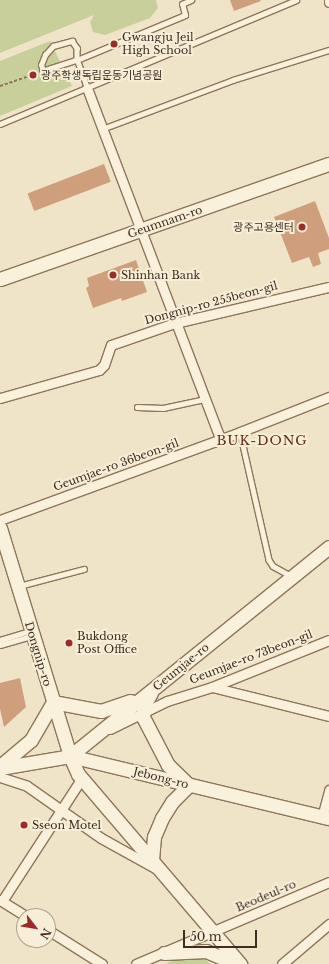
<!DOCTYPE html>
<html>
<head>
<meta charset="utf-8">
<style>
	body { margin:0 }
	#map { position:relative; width:329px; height:964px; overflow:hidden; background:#f0e4c8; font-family:"Libre Baskerville","Noto Sans KR",serif }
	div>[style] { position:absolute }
	.green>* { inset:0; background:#c9cf9b }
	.building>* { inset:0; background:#cf9f7d; transform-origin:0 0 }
	.path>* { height:2px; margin-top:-1px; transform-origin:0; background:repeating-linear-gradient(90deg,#8d765c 0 3px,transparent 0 5px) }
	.roads { filter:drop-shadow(1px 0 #8d765c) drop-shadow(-1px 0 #8d765c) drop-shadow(0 1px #8d765c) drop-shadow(0 -1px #8d765c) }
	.lane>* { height:4.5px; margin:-2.25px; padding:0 2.25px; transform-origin:2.25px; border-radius:2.25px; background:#faf1dc }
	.street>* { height:9px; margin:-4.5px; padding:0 4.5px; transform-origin:4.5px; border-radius:4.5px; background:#faf1dc }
	.secondary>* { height:13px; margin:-6.5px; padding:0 6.5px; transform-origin:6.5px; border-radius:6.5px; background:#faf1dc }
	.dots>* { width:11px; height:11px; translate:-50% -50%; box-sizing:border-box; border:2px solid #f7eed8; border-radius:50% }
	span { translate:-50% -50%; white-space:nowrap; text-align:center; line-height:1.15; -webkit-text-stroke:4px #f7eed8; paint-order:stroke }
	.poi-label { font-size:11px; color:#3d2e20 }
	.left { translate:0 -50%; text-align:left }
	.right { translate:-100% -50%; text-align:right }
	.street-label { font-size:11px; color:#3d2e20 }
	.quarter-label { font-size:13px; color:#6b2e1e; letter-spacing:1px }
	.north { position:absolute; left:16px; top:908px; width:40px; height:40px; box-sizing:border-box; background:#f7eed8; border:1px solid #ada18e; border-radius:50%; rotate:121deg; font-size:11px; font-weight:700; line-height:16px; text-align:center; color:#3d2e20 }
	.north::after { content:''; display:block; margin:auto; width:14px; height:18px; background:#9e2a2b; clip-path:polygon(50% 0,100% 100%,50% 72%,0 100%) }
	.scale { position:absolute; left:183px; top:930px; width:74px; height:18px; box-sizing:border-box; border:2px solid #3d2e20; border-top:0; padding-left:5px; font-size:12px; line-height:14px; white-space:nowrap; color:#3d2e20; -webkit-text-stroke:3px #f7eed8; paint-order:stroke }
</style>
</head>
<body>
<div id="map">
	<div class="green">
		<i style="clip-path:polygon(0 0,156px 0,158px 8px,150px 18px,105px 35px,93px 32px,90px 22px,94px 15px,0 53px)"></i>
		<i style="clip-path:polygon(50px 41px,72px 86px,0 116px,0 61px)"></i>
		<i style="clip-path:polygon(185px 956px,203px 957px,210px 964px,165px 964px)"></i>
	</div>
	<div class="building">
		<i style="clip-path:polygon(230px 0,260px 0,261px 1px,234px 11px)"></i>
		<i style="left:104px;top:164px;width:19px;height:82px;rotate:69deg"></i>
		<i style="clip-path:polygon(315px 201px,329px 238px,329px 249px,318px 253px,321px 264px,313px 267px,309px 257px,292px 263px,274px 217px)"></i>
		<i style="clip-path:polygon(136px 260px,147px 292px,122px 301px,121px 298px,93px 308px,86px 288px,89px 286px,87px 278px)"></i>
		<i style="clip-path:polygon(20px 678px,26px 707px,4px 727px,0 709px,0 683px)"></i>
	</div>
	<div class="path">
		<i style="left:0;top:86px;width:40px;rotate:-18.9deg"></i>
	</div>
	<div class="roads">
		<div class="lane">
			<i style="left:72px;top:41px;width:9px;rotate:54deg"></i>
			<i style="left:77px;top:48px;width:12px;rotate:90deg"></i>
			<i style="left:77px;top:60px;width:36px;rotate:162deg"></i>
			<i style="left:43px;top:71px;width:6px;rotate:-108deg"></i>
			<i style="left:41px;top:65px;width:11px;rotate:-68deg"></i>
			<i style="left:45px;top:55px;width:12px;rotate:-48deg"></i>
			<i style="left:53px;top:46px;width:20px;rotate:-15deg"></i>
			<i style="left:87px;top:88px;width:30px;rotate:-110deg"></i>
			<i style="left:77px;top:60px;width:117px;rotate:-22.6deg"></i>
			<i style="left:185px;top:15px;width:11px;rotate:-105deg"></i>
			<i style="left:182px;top:4px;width:10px;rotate:-24deg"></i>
			<i style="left:0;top:124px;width:321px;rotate:-22.7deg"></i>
			<i style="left:102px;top:129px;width:140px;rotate:-20.5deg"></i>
			<i style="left:233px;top:80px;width:101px;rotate:-17.4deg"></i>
			<i style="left:137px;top:407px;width:26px;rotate:2deg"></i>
			<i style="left:163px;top:408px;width:43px;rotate:-12.1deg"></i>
			<i style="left:240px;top:432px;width:131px;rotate:77.2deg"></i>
			<i style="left:269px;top:560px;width:7px;rotate:56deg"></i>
			<i style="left:273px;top:566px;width:21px;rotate:29deg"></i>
			<i style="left:19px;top:586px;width:67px;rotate:-14.7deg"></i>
			<i style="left:0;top:640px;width:31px;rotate:-17deg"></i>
			<i style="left:0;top:645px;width:32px;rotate:-16deg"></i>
		</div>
		<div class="street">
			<i style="left:329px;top:0;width:2px;rotate:90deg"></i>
			<i style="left:87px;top:88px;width:375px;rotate:69.2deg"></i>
			<i style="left:0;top:398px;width:103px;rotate:-15.8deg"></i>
			<i style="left:99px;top:370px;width:7px;rotate:-45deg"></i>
			<i style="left:104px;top:365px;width:21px;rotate:-71deg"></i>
			<i style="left:111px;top:345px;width:68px;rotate:-19deg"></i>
			<i style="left:175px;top:323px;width:158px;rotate:-13.2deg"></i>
			<i style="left:0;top:520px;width:256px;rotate:-20.1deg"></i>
			<i style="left:240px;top:432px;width:96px;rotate:-21.5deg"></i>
			<i style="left:212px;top:687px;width:121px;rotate:13.9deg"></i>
			<i style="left:110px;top:729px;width:64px;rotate:-26.2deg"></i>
			<i style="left:167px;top:701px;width:47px;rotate:-17.3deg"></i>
			<i style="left:212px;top:687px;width:126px;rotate:-21.9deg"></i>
			<i style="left:0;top:777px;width:28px;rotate:18deg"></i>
			<i style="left:27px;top:786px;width:90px;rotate:35.1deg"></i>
			<i style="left:101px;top:838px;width:62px;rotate:29.1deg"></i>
			<i style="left:322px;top:817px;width:28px;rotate:-75deg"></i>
			<i style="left:0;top:900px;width:31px;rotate:32deg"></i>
			<i style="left:2px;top:901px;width:147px;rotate:-57deg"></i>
			<i style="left:48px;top:930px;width:64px;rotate:32.2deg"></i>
			<i style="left:136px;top:964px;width:210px;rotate:-23deg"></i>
			<i style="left:282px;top:964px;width:62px;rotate:-40.4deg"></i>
		</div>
		<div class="secondary">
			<i style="left:0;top:279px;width:349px;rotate:-19.3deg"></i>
			<i style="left:0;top:528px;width:239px;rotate:72.9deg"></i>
			<i style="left:70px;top:756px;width:20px;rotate:66deg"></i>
			<i style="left:78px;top:774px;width:250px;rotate:49.5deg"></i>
			<i style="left:151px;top:693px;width:14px;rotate:120deg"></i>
			<i style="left:144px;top:705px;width:12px;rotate:95deg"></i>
			<i style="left:143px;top:717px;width:54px;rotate:62.5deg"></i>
			<i style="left:168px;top:765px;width:29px;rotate:44deg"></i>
			<i style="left:189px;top:785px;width:24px;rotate:135deg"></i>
			<i style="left:172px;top:802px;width:19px;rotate:122deg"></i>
			<i style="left:162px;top:818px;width:21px;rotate:113deg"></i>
			<i style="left:154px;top:837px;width:22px;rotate:95deg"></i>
			<i style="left:70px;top:756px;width:333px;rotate:-38.9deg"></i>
			<i style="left:0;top:766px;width:40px;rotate:-40deg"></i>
			<i style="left:31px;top:740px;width:44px;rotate:-59.9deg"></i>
			<i style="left:53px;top:702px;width:49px;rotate:10.6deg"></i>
			<i style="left:101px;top:711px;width:31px;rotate:-19deg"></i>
			<i style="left:0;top:768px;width:71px;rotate:-9.7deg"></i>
			<i style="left:70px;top:756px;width:266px;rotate:13.5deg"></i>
			<i style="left:164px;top:953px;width:42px;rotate:-2.7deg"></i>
			<i style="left:206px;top:951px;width:33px;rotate:23deg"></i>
		</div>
	</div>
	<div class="dots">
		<i style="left:114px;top:44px;background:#9e2a2b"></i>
		<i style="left:33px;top:75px;background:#9e2a2b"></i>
		<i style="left:302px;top:227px;background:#9e2a2b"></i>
		<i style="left:113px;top:275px;background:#9e2a2b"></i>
		<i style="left:69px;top:643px;background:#9e2a2b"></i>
		<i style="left:24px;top:825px;background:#9e2a2b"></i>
	</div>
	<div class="poi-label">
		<span class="left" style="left:122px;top:44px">Gwangju Jeil<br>High School</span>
		<span class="left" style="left:41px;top:75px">광주학생독립운동기념공원</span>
		<span class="right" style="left:294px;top:227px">광주고용센터</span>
		<span class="left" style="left:121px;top:275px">Shinhan Bank</span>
		<span class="left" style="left:77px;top:643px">Bukdong<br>Post Office</span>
		<span class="left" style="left:32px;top:825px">Sseon Motel</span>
	</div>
	<div class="street-label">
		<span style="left:165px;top:222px;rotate:-19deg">Geumnam-ro</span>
		<span style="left:211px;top:303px;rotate:-15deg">Dongnip-ro 255beon-gil</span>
		<span style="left:116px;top:465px;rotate:-20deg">Geumjae-ro 36beon-gil</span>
		<span style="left:38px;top:654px;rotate:73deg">Dongnip-ro</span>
		<span style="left:251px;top:657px;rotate:-21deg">Geumjae-ro 73beon-gil</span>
		<span style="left:181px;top:667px;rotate:-39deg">Geumjae-ro</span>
		<span style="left:161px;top:778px;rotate:14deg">Jebong-ro</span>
		<span style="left:266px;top:896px;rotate:-23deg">Beodeul-ro</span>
	</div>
	<div class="quarter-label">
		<span style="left:262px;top:441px">BUK-DONG</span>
	</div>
	<div class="north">N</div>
	<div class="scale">50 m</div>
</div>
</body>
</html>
